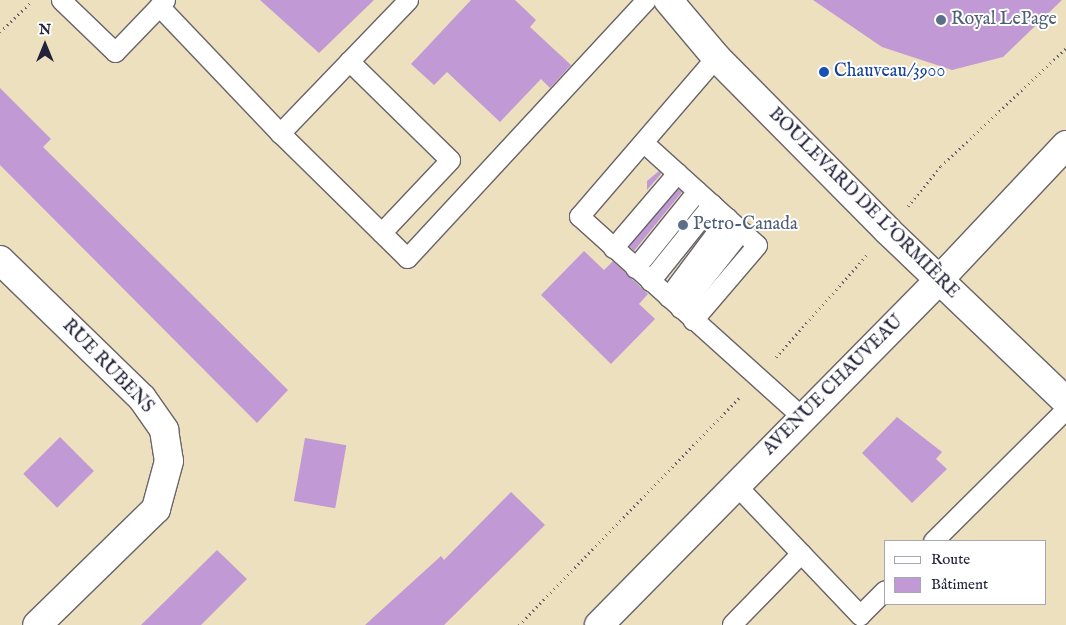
<!DOCTYPE html>
<html>
<head>
<meta charset="utf-8">
<style>
	body { margin:0 }
	#map { position:relative; width:1066px; height:625px; overflow:hidden; background:#ede0be; font-family:"IM FELL English",serif }
	div>[style] { position:absolute }
	.building>* { inset:0; background:#c199d4; transform-origin:0 0 }
	.path>* { height:3px; margin-top:-1.5px; transform-origin:0; background:repeating-linear-gradient(90deg,#696469 0 1px,transparent 0 5px) }
	.roads { filter:drop-shadow(1px 0 #696469) drop-shadow(-1px 0 #696469) drop-shadow(0 1px #696469) drop-shadow(0 -1px #696469) }
	.service>* { height:19px; margin:-9.5px; padding:0 9.5px; transform-origin:9.5px; border-radius:9.5px; background:#fff }
	.minor>* { height:28px; margin:-14px; padding:0 14px; transform-origin:14px; border-radius:14px; background:#fff }
	.tertiary>* { height:28px; margin:-14px; padding:0 14px; transform-origin:14px; border-radius:14px; background:#fff }
	.secondary>* { height:28px; margin:-14px; padding:0 14px; transform-origin:14px; border-radius:14px; background:#fff }
	.dots>* { width:14px; height:14px; translate:-50% -50%; box-sizing:border-box; border:2px solid #fff; border-radius:50% }
	span { translate:-50% -50%; white-space:nowrap; text-align:center; line-height:1.15; -webkit-text-stroke:4px #fff; paint-order:stroke }
	.service-label { font-size:18px; color:#4e5e75 }
	.left { translate:0 -50%; text-align:left }
	.transit-label { font-size:18px; color:#164399 }
	.street-label { font-size:18px; color:#22223b }
	.legend { position:absolute; left:884px; top:540px; width:162px; height:65px; box-sizing:border-box; background:#fff; border:1px solid #a7a7b1; margin:0; padding:6px 9px; list-style:none; font-size:15px; color:#22223b }
	.legend li { display:flex; align-items:center; gap:10px; height:25px }
	.legend b { width:25px; border:1px solid #a7a7b1 }
	.north { position:absolute; left:20px; top:20px; width:50px; height:50px; -webkit-text-stroke:4px #fff; paint-order:stroke; rotate:0deg; font-size:14px; font-weight:700; line-height:20px; text-align:center; color:#22223b }
	.north::after { content:''; display:block; margin:auto; width:18px; height:22px; background:#22223b; clip-path:polygon(50% 0,100% 100%,50% 72%,0 100%) }
</style>
</head>
<body>
<div id="map">
	<div class="building">
		<i style="clip-path:polygon(260px 0,374px 0,319px 53px)"></i>
		<i style="clip-path:polygon(471px 0,515px 0,536px 20px,530px 27px,571px 65px,550px 88px,541px 79px,500px 122px,447px 72px,434px 85px,411px 64px)"></i>
		<i style="clip-path:polygon(813px 0,1062px 0,1003px 57px,952px 70px,882px 47px)"></i>
		<i style="clip-path:polygon(0 88px,51px 139px,43px 147px,288px 390px,257px 423px,0 165px)"></i>
		<i style="clip-path:polygon(659px 171px,661px 174px,647px 190px,647px 181px)"></i>
		<i style="clip-path:polygon(678px 189px,682px 192px,634px 251px,629px 246px)"></i>
		<i style="clip-path:polygon(584px 251px,604px 270px,613px 261px,648px 294px,639px 304px,655px 319px,611px 364px,541px 295px)"></i>
		<i style="clip-path:polygon(897px 417px,942px 452px,936px 459px,947px 469px,912px 503px,862px 453px)"></i>
		<i style="left:60px;top:437px;width:48px;height:52px;rotate:45deg"></i>
		<i style="left:305px;top:438px;width:42px;height:64px;rotate:10deg"></i>
		<i style="clip-path:polygon(511px 492px,545px 525px,444px 625px,365px 625px,441px 556px,444px 560px)"></i>
		<i style="clip-path:polygon(217px 550px,247px 579px,201px 625px,141px 625px)"></i>
	</div>
	<div class="path">
		<i style="left:0;top:32px;width:43px;rotate:-44.1deg"></i>
		<i style="left:908px;top:206px;width:52px;rotate:-50.5deg"></i>
		<i style="left:941px;top:166px;width:172px;rotate:-43.3deg"></i>
		<i style="left:776px;top:357px;width:137px;rotate:-48.3deg"></i>
		<i style="left:519px;top:625px;width:318px;rotate:-45.9deg"></i>
	</div>
	<div class="roads">
		<div class="service">
			<i style="left:61px;top:0;width:75px;rotate:43.9deg"></i>
			<i style="left:115px;top:52px;width:72px;rotate:-46.1deg"></i>
			<i style="left:408px;top:0;width:185px;rotate:133.9deg"></i>
			<i style="left:280px;top:133px;width:178px;rotate:44.5deg"></i>
			<i style="left:407px;top:258px;width:352px;rotate:-47.2deg"></i>
			<i style="left:159px;top:6px;width:175px;rotate:46.4deg"></i>
			<i style="left:716px;top:57px;width:210px;rotate:130.7deg"></i>
			<i style="left:579px;top:216px;width:300px;rotate:42deg"></i>
			<i style="left:349px;top:61px;width:141px;rotate:44.4deg"></i>
			<i style="left:450px;top:160px;width:100px;rotate:133.4deg"></i>
			<i style="left:644px;top:143px;width:152px;rotate:42.1deg"></i>
			<i style="left:757px;top:245px;width:99px;rotate:130.5deg"></i>
			<i style="left:613px;top:248px;width:99px;rotate:-49.5deg"></i>
			<i style="left:635px;top:268px;width:99px;rotate:-51.2deg"></i>
			<i style="left:650px;top:281px;width:99px;rotate:-51.2deg"></i>
			<i style="left:668px;top:297px;width:99px;rotate:-53.2deg"></i>
			<i style="left:680px;top:308px;width:98px;rotate:-51.6deg"></i>
			<i style="left:736px;top:485px;width:180px;rotate:46.4deg"></i>
			<i style="left:860px;top:615px;width:35px;rotate:-45deg"></i>
			<i style="left:933px;top:541px;width:187px;rotate:-44.8deg"></i>
			<i style="left:732px;top:624px;width:99px;rotate:-45.8deg"></i>
		</div>
		<div class="minor">
			<i style="left:0;top:260px;width:198px;rotate:44.2deg"></i>
			<i style="left:142px;top:398px;width:39px;rotate:55deg"></i>
			<i style="left:164px;top:430px;width:31px;rotate:81deg"></i>
			<i style="left:169px;top:461px;width:50px;rotate:105.2deg"></i>
			<i style="left:156px;top:509px;width:166px;rotate:135.7deg"></i>
		</div>
		<div class="tertiary">
			<i style="left:599px;top:625px;width:483px;rotate:-45.4deg"></i>
		</div>
		<div class="secondary">
			<i style="left:668px;top:0;width:75px;rotate:49.9deg"></i>
			<i style="left:716px;top:57px;width:243px;rotate:45.3deg"></i>
			<i style="left:887px;top:230px;width:248px;rotate:43.7deg"></i>
			<i style="left:938px;top:281px;width:187px;rotate:-46.7deg"></i>
		</div>
	</div>
	<div class="dots">
		<i style="left:941px;top:20px;background:#5c6f8a"></i>
		<i style="left:824px;top:72px;background:#1a4fb4"></i>
		<i style="left:683px;top:225px;background:#5c6f8a"></i>
	</div>
	<div class="service-label">
		<span class="left" style="left:951px;top:20px">Royal LePage</span>
		<span class="left" style="left:693px;top:225px">Petro-Canada</span>
	</div>
	<div class="transit-label">
		<span class="left" style="left:834px;top:72px">Chauveau/3900</span>
	</div>
	<div class="street-label">
		<span style="left:863px;top:204px;rotate:45deg">BOULEVARD DE L'ORMIÈRE</span>
		<span style="left:107px;top:367px;rotate:46deg">RUE RUBENS</span>
		<span style="left:834px;top:386px;rotate:-45deg">AVENUE CHAUVEAU</span>
	</div>
	<ul class="legend">
	<li><b style="height:6px;background:#fff"></b>Route</li>
	<li><b style="height:14px;background:#c199d4"></b>Bâtiment</li>
	</ul>
	<div class="north">N</div>
</div>
</body>
</html>
